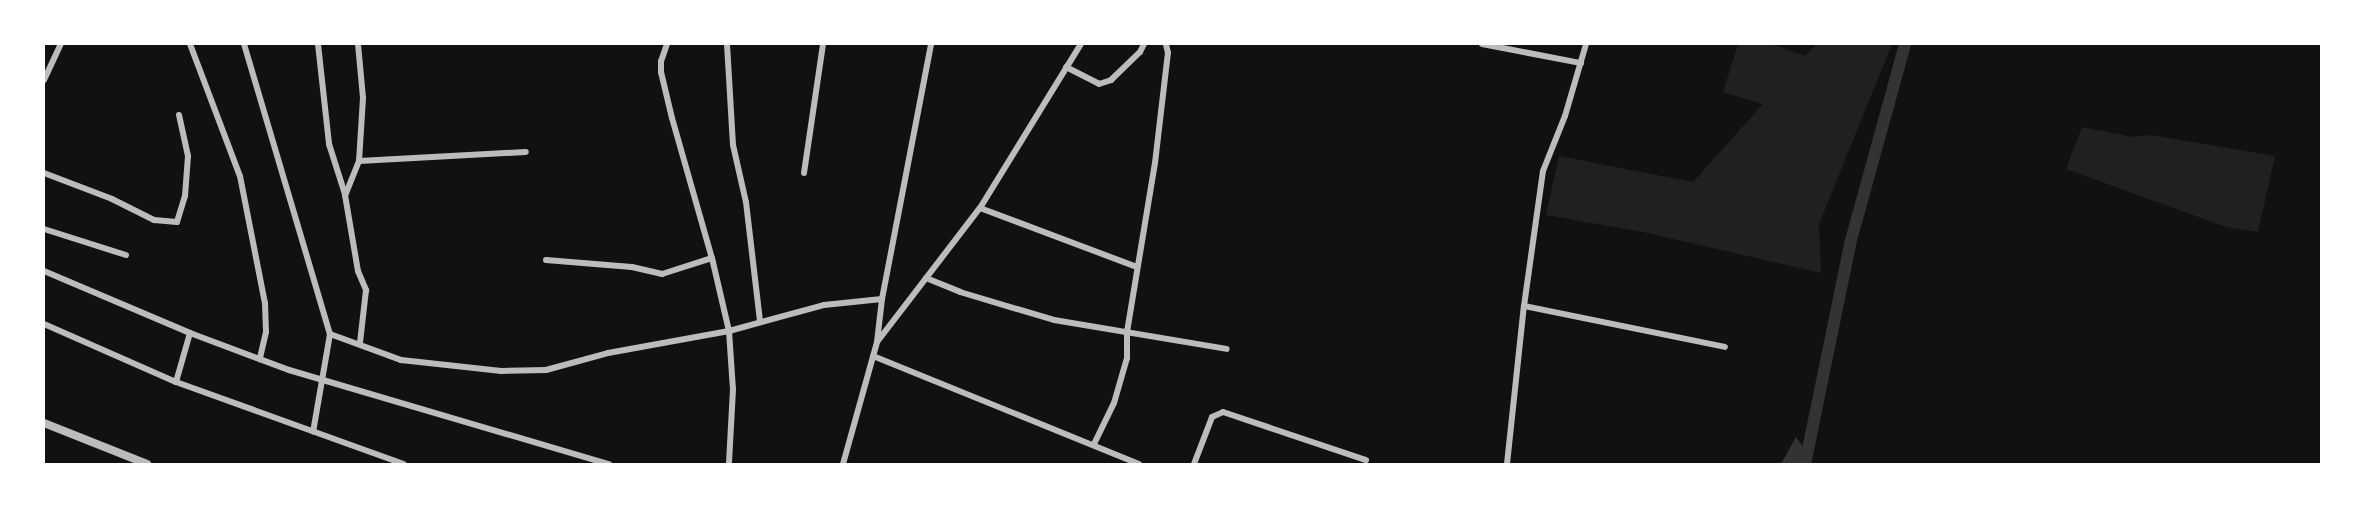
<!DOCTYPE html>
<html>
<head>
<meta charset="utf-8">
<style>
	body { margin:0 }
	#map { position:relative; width:2365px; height:508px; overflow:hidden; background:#111; font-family:"Public Sans",sans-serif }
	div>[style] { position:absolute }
	.green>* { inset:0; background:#202020 }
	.water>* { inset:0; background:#333 }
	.canal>* { height:12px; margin:-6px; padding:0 6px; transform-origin:6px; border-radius:6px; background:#333 }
	.minor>* { height:6px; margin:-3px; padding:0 3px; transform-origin:3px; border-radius:3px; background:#bcbcbc }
	.tertiary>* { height:8px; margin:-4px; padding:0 4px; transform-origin:4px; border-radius:4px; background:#bcbcbc }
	span { translate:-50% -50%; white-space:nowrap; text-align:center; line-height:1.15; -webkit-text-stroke:5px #fff; paint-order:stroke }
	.frame { position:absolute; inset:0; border:45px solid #fff; pointer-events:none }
</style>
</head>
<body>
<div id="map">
	<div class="green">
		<i style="clip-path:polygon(1738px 44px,1772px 44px,1805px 56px,1817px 44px,1892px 44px,1819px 224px,1821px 273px,1643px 232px,1546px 215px,1559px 156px,1693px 182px,1763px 104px,1723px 92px)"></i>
		<i style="clip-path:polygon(2082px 127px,2133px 137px,2151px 135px,2275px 156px,2258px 232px,2226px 227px,2066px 169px)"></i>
	</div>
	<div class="water">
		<i style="clip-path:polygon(1796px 437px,1804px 448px,1804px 464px,1781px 464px)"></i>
	</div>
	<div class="canal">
		<i style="left:1805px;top:464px;width:225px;rotate:-78.4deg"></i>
		<i style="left:1850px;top:244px;width:207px;rotate:-74.6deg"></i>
	</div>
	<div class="minor">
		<i style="left:190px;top:44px;width:141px;rotate:69.3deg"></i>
		<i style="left:240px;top:176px;width:129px;rotate:78.9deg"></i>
		<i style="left:265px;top:303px;width:29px;rotate:88deg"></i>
		<i style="left:266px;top:332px;width:28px;rotate:103deg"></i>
		<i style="left:244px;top:44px;width:302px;rotate:73.5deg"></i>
		<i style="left:330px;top:334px;width:99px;rotate:99.8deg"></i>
		<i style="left:318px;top:44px;width:101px;rotate:83.7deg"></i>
		<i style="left:329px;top:144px;width:52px;rotate:72.3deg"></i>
		<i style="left:358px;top:44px;width:54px;rotate:84.7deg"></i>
		<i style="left:363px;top:98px;width:63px;rotate:93.6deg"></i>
		<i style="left:359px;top:161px;width:37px;rotate:112deg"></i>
		<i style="left:345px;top:195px;width:77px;rotate:80.3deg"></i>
		<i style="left:358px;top:271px;width:21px;rotate:67deg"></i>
		<i style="left:366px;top:290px;width:53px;rotate:96.5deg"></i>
		<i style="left:667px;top:44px;width:18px;rotate:109deg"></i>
		<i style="left:661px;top:61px;width:11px;rotate:90deg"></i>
		<i style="left:661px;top:72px;width:47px;rotate:76.6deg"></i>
		<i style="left:672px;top:118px;width:146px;rotate:74.1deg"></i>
		<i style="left:712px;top:258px;width:75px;rotate:76.9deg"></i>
		<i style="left:729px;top:331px;width:58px;rotate:86.1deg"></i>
		<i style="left:733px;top:389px;width:75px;rotate:93.1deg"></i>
		<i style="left:727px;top:44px;width:101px;rotate:86.6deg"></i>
		<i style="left:733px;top:145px;width:58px;rotate:77.2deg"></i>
		<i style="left:746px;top:202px;width:120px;rotate:83.3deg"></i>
		<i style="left:1482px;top:44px;width:101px;rotate:10.9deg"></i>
		<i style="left:1066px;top:67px;width:37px;rotate:27deg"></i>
		<i style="left:1099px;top:84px;width:13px;rotate:-18deg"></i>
		<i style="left:1111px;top:80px;width:40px;rotate:-44deg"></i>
		<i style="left:1140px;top:52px;width:9px;rotate:-63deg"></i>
		<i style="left:44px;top:80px;width:40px;rotate:-65deg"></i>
		<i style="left:359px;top:161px;width:167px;rotate:-3.1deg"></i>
		<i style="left:44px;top:173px;width:73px;rotate:20.9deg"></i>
		<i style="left:112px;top:199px;width:47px;rotate:26.6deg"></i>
		<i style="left:154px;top:220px;width:23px;rotate:5deg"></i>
		<i style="left:177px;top:222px;width:27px;rotate:-73deg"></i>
		<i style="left:185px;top:196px;width:40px;rotate:-85.7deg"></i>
		<i style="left:188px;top:156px;width:42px;rotate:-102.4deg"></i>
		<i style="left:804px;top:173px;width:130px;rotate:-81.6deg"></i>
		<i style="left:980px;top:208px;width:168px;rotate:20.6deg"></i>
		<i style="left:44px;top:229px;width:86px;rotate:17.6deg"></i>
		<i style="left:546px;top:260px;width:86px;rotate:4.7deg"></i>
		<i style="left:632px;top:267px;width:31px;rotate:13deg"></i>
		<i style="left:662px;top:274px;width:52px;rotate:-17.7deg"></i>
		<i style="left:44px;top:271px;width:159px;rotate:23deg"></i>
		<i style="left:190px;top:333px;width:106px;rotate:20.5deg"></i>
		<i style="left:289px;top:370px;width:334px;rotate:16.4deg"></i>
		<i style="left:926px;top:278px;width:37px;rotate:22deg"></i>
		<i style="left:960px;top:292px;width:98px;rotate:16.6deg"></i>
		<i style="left:1054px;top:320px;width:175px;rotate:9.5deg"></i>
		<i style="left:1524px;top:306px;width:205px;rotate:11.5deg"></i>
		<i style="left:44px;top:324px;width:144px;rotate:23.7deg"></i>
		<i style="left:176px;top:382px;width:242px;rotate:19.8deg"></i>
		<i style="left:330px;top:334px;width:76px;rotate:20.1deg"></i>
		<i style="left:401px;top:360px;width:101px;rotate:6.3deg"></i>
		<i style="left:501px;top:371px;width:45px;rotate:-1.3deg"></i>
		<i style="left:546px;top:370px;width:64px;rotate:-15.3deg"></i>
		<i style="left:608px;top:353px;width:123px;rotate:-10.3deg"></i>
		<i style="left:729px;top:331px;width:98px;rotate:-15.3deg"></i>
		<i style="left:824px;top:305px;width:58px;rotate:-5.9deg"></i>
		<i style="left:877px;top:342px;width:169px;rotate:-52.5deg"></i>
		<i style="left:980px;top:208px;width:193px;rotate:-58.4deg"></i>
		<i style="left:873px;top:356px;width:287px;rotate:22.1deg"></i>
		<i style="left:176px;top:382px;width:51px;rotate:-74.1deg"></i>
		<i style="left:1094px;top:444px;width:46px;rotate:-64deg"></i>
		<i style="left:1114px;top:403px;width:47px;rotate:-73.9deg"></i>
		<i style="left:1127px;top:358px;width:26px;rotate:-90deg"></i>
		<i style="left:1127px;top:332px;width:171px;rotate:-80.6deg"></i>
		<i style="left:1155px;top:163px;width:111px;rotate:-83.3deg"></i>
		<i style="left:1168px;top:53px;width:9px;rotate:-103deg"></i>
		<i style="left:843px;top:464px;width:127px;rotate:-74.4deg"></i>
		<i style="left:877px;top:342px;width:43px;rotate:-83.4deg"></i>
		<i style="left:882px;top:299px;width:260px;rotate:-79.1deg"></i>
		<i style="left:1194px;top:464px;width:50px;rotate:-69deg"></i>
		<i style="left:1212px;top:417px;width:12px;rotate:-24deg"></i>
		<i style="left:1223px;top:412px;width:151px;rotate:18.6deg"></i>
		<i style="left:1507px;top:464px;width:159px;rotate:-83.9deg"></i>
		<i style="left:1524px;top:306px;width:136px;rotate:-82deg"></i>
		<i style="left:1543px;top:171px;width:59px;rotate:-68.2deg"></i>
		<i style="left:1565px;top:116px;width:75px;rotate:-73.7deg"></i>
	</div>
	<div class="tertiary">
		<i style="left:44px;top:423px;width:111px;rotate:21.7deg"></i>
	</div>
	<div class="frame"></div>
</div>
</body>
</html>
